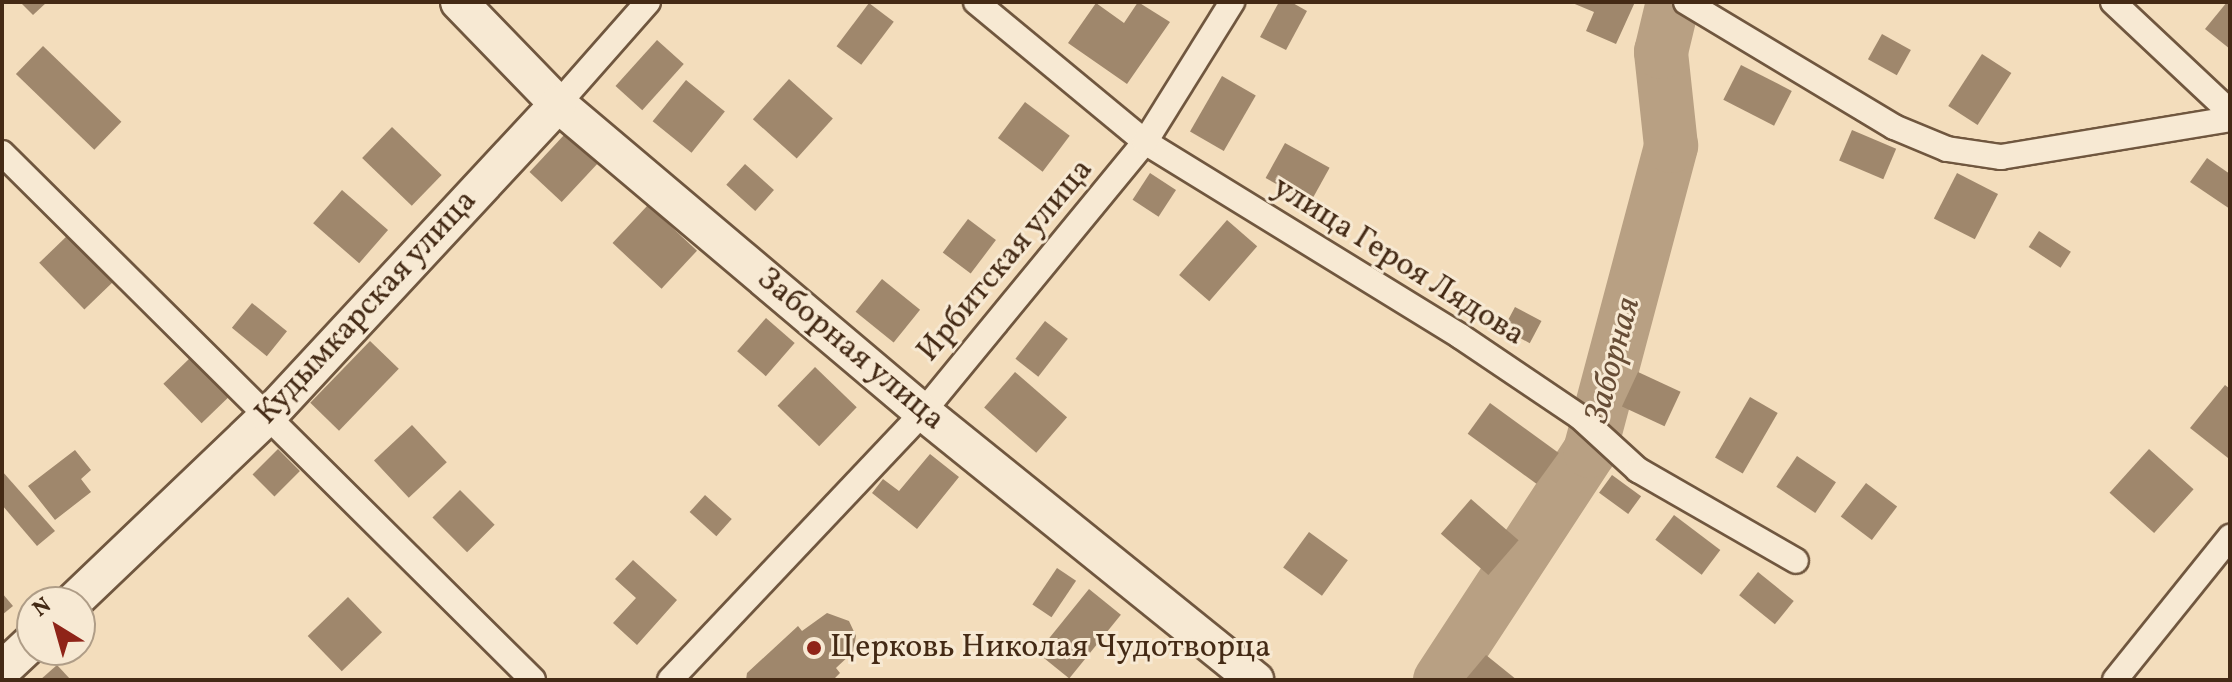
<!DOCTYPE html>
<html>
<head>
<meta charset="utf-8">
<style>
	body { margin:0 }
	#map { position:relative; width:2232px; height:682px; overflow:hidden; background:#f3ddbc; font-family:Vollkorn,serif }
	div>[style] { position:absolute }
	.river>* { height:54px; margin:-27px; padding:0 27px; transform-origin:27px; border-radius:27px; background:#b8a083 }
	.building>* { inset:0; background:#9f876c; transform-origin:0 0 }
	.roads { filter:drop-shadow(2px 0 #70573f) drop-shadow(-2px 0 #70573f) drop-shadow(0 2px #70573f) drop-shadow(0 -2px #70573f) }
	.street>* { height:24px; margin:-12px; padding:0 12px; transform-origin:12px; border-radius:12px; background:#f7e9d3 }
	.secondary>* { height:36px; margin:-18px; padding:0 18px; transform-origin:18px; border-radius:18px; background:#f7e9d3 }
	.dots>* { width:22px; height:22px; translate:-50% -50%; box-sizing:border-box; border:4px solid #f7e9d3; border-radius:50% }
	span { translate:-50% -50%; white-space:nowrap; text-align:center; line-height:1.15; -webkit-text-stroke:6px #f7e9d3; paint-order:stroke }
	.street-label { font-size:32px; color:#442a15 }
	.poi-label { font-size:32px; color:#442a15 }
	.left { translate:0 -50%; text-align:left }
	.water-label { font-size:34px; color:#674d36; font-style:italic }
	.frame { position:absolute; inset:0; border:4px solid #442a15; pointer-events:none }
	.north { position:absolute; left:16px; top:586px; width:80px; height:80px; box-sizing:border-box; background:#f7e9d3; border:2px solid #af9d87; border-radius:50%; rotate:323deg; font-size:22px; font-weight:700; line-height:32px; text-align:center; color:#442a15 }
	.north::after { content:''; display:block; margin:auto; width:28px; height:36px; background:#8f2418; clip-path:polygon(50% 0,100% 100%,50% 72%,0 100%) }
</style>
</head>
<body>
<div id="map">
	<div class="river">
		<i style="left:1440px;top:680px;width:274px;rotate:-56.8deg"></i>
		<i style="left:1590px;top:451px;width:316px;rotate:-75.1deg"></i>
		<i style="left:1671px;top:146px;width:95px;rotate:-96.1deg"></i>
		<i style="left:1661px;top:52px;width:51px;rotate:-76.5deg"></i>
	</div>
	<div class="building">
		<i style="clip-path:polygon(20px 2px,47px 2px,33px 15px)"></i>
		<i style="clip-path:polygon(1138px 2px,1170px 22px,1127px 84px,1068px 43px,1096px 3px,1124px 23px)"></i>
		<i style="clip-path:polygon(1279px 2px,1291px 2px,1307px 11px,1286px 50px,1260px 37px)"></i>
		<i style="clip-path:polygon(1570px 2px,1635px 2px,1616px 44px,1586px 31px,1594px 12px)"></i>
		<i style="clip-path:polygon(2227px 2px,2230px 2px,2230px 49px,2205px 29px)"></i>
		<i style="left:869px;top:3px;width:31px;height:54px;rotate:37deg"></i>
		<i style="left:1882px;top:34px;width:33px;height:29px;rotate:29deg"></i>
		<i style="left:657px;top:40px;width:36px;height:62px;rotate:42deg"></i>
		<i style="left:43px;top:46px;width:109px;height:39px;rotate:44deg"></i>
		<i style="left:1982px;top:54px;width:35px;height:62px;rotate:33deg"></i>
		<i style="left:1741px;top:65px;width:57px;height:39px;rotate:27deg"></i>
		<i style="left:1222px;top:76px;width:39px;height:64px;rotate:30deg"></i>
		<i style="left:789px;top:79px;width:59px;height:54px;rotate:42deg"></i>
		<i style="left:686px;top:80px;width:50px;height:53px;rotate:39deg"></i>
		<i style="left:1025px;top:102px;width:56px;height:45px;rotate:37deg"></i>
		<i style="left:392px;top:127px;width:69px;height:43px;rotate:44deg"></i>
		<i style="left:1852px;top:130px;width:48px;height:33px;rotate:23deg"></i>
		<i style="left:565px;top:134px;width:44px;height:52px;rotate:43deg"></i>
		<i style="left:1285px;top:143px;width:51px;height:40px;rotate:29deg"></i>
		<i style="clip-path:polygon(2207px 158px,2230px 174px,2230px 209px,2190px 182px)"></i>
		<i style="left:745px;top:164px;width:39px;height:28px;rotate:42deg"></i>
		<i style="left:1150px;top:173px;width:31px;height:32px;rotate:33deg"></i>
		<i style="left:1957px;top:173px;width:46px;height:51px;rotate:27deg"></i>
		<i style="left:342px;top:190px;width:61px;height:44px;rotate:41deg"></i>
		<i style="left:648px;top:205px;width:67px;height:52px;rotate:43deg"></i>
		<i style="left:968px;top:219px;width:35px;height:42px;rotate:37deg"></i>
		<i style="left:1227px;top:220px;width:40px;height:73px;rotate:41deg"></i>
		<i style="left:2039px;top:231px;width:38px;height:19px;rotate:33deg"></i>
		<i style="left:68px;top:235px;width:65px;height:40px;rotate:46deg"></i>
		<i style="left:882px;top:279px;width:49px;height:42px;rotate:39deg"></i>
		<i style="left:252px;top:303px;width:45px;height:32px;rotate:39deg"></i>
		<i style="left:1515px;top:307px;width:30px;height:25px;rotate:28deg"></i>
		<i style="left:766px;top:318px;width:38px;height:44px;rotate:41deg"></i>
		<i style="left:1045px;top:321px;width:29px;height:48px;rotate:38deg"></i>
		<i style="left:370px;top:341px;width:40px;height:86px;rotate:44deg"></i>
		<i style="left:190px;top:358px;width:55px;height:37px;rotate:46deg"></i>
		<i style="left:815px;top:367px;width:58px;height:54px;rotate:44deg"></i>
		<i style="left:1015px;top:372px;width:69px;height:47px;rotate:41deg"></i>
		<i style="left:1638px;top:372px;width:47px;height:38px;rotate:25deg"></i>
		<i style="clip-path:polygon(2225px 385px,2230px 389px,2228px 458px,2190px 428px)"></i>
		<i style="left:1750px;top:397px;width:32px;height:70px;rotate:30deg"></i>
		<i style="left:1490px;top:403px;width:85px;height:38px;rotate:36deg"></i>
		<i style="left:412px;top:425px;width:51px;height:52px;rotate:47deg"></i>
		<i style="left:278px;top:449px;width:31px;height:36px;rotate:45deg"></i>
		<i style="left:2149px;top:449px;width:60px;height:59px;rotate:42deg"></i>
		<i style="clip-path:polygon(75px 450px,91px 470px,81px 479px,91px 492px,55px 520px,28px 486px)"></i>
		<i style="clip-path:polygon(930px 454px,959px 477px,917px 529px,872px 493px,883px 479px,899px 491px)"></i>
		<i style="left:1797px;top:456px;width:47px;height:37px;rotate:34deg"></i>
		<i style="clip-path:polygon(2px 471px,55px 531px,37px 546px,2px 505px)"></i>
		<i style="left:1612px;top:475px;width:36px;height:22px;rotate:36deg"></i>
		<i style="left:1866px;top:483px;width:39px;height:42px;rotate:37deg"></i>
		<i style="left:460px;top:490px;width:49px;height:39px;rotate:45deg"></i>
		<i style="left:705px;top:495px;width:36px;height:23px;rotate:42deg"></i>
		<i style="left:1471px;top:499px;width:63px;height:46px;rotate:41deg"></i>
		<i style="left:1674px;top:515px;width:58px;height:31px;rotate:37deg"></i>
		<i style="left:1309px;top:532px;width:48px;height:44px;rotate:36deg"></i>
		<i style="clip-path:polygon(633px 560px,677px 600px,637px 645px,613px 623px,636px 598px,615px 579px)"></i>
		<i style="left:1057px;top:568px;width:23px;height:44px;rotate:34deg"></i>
		<i style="left:1758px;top:572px;width:46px;height:30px;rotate:39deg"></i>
		<i style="left:1089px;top:589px;width:41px;height:82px;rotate:39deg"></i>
		<i style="clip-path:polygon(2px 593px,13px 606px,2px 615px)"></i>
		<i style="left:348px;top:597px;width:49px;height:56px;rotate:46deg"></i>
		<i style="clip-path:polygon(827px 613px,849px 621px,856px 636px,853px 652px,836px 668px,840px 673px,833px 680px,746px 680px,747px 673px,798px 626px,802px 631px)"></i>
		<i style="clip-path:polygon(1486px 655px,1517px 680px,1465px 680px)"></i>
		<i style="clip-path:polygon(57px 665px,71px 680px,40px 680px)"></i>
	</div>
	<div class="roads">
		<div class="street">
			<i style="left:976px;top:2px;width:219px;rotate:39.6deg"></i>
			<i style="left:1145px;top:142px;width:370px;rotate:31.6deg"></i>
			<i style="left:1460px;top:336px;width:145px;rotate:34deg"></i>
			<i style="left:1580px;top:417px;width:79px;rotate:42.4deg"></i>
			<i style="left:1638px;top:470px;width:182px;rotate:29.9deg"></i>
			<i style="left:1686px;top:2px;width:243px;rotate:31deg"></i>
			<i style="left:1894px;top:127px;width:57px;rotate:22.5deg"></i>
			<i style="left:1947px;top:149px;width:55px;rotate:8.4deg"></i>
			<i style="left:2001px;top:157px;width:232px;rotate:-9.4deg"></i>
			<i style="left:2113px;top:2px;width:161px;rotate:43.2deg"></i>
			<i style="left:558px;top:104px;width:136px;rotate:-48.6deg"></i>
			<i style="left:2px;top:153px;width:748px;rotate:44.78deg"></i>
			<i style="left:670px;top:680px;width:369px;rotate:-46.6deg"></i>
			<i style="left:923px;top:412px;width:350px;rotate:-50.6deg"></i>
			<i style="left:1145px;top:142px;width:165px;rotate:-58.1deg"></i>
			<i style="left:2115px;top:680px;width:184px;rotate:-51.2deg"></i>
		</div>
		<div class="secondary">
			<i style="left:459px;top:2px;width:142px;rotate:45.9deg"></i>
			<i style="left:558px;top:104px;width:478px;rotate:40.2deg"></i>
			<i style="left:923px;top:412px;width:427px;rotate:38.9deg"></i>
			<i style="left:73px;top:602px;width:271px;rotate:-43.7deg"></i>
			<i style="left:269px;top:415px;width:425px;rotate:-47.1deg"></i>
			<i style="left:2px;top:670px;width:41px;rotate:-43deg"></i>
		</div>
	</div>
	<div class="dots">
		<i style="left:814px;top:648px;background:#8f2418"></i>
	</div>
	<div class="street-label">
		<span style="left:1006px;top:261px;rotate:-50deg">Ирбитская улица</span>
		<span style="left:1398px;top:262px;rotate:32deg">улица Героя Лядова</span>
		<span style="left:367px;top:308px;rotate:-47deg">Кудымкарская улица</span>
		<span style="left:850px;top:350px;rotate:40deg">Заборная улица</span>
	</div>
	<div class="poi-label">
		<span class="left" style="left:830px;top:648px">Церковь Николая Чудотворца</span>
	</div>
	<div class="water-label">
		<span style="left:1614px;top:360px;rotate:-75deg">Заборная</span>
	</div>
	<div class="frame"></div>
	<div class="north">N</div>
</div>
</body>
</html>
